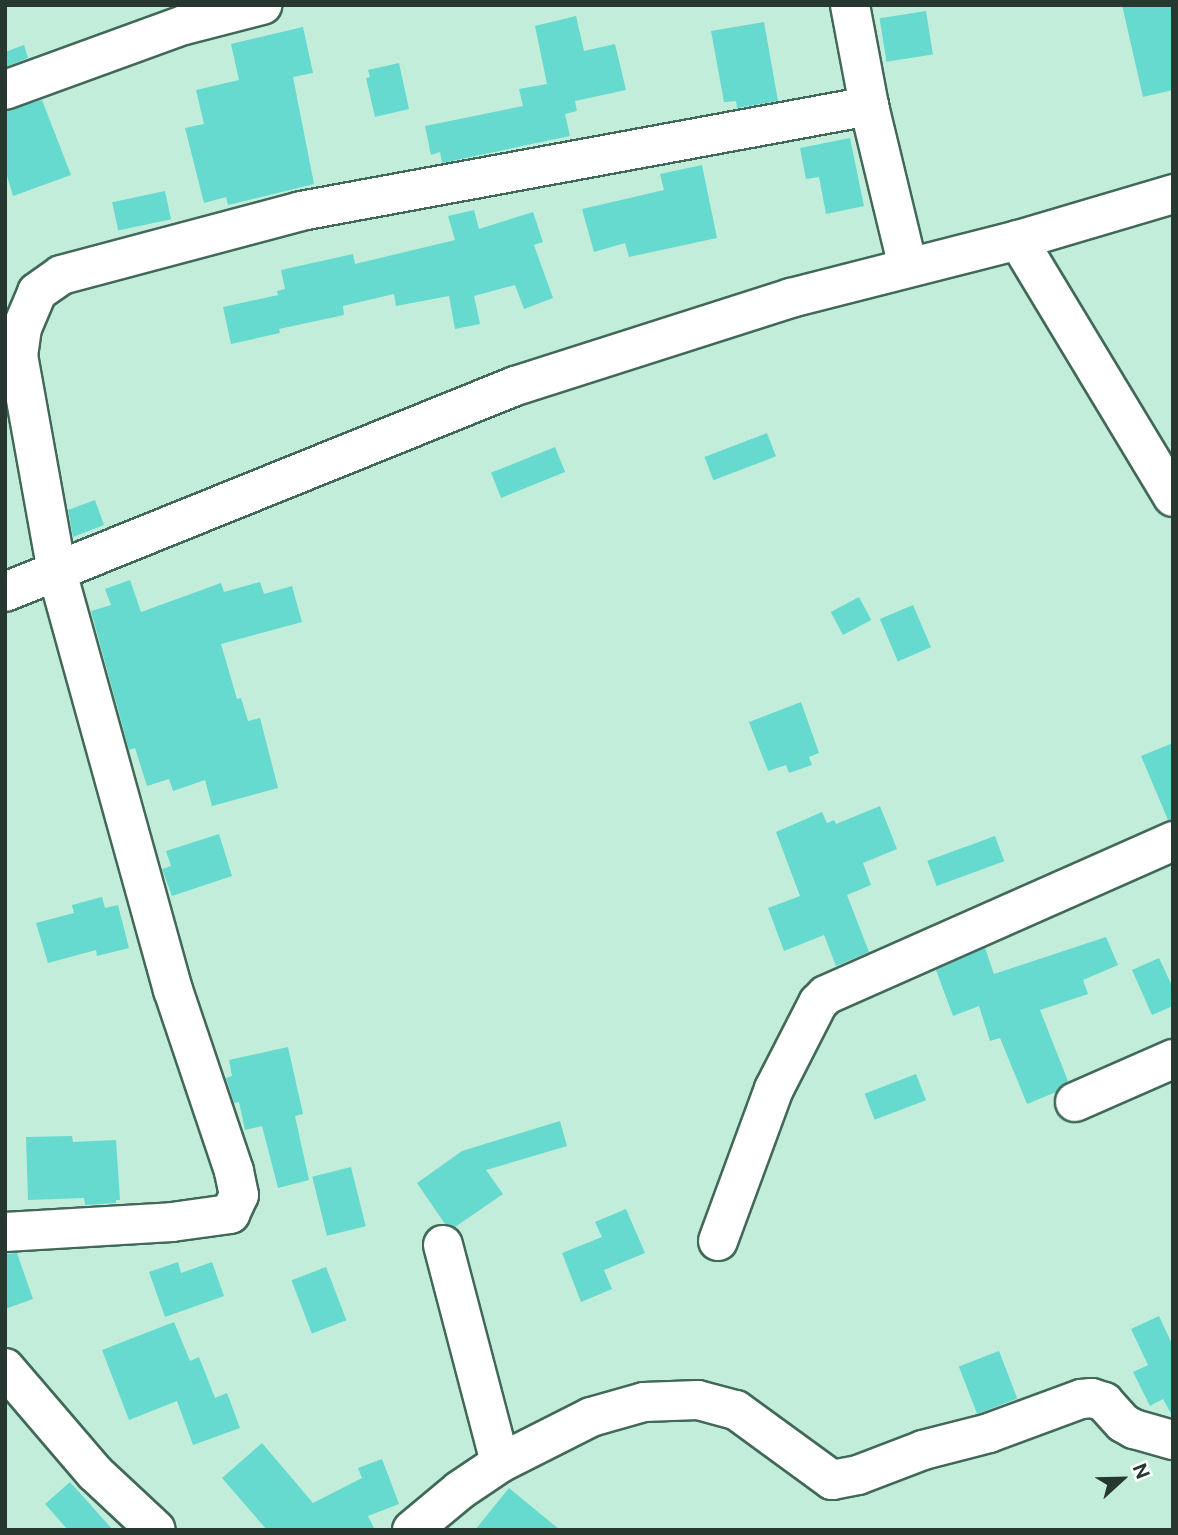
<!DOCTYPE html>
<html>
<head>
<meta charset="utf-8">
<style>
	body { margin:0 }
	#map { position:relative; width:1178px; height:1535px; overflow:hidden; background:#c2edda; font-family:"Public Sans",sans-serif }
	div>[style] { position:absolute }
	.building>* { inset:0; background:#66dacf; transform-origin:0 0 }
	.roads { filter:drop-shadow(2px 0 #426859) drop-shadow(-2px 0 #426859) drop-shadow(0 2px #426859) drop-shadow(0 -2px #426859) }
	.minor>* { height:38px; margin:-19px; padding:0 19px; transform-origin:19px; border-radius:19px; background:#fff }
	span { translate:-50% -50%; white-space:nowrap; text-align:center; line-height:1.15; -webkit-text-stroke:6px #fff; paint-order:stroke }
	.frame { position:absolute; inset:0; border:7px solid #273831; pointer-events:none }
	.north { position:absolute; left:1087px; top:1444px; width:70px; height:70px; -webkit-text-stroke:5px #fff; paint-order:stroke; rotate:68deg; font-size:19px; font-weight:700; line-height:28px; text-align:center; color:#273831 }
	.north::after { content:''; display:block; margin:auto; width:24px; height:32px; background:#273831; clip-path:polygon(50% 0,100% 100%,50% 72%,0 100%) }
</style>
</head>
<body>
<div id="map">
	<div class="building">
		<i style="clip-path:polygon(1122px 5px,1173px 5px,1173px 90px,1143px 97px)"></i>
		<i style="left:926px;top:11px;width:44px;height:47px;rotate:81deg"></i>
		<i style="clip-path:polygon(576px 16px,584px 51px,615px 44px,626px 90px,575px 101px,577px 111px,565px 114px,570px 136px,442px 163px,440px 152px,431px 155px,425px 126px,523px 106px,519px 89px,547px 84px,535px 26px)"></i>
		<i style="clip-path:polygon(764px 22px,778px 101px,737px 108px,736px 101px,724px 102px,711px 31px)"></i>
		<i style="clip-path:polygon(303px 27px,313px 73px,293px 77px,314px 184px,228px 205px,226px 197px,204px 203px,185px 128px,204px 124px,196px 90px,239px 80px,231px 44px)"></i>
		<i style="clip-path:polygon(24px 45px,28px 58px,5px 67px,5px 52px)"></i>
		<i style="clip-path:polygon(399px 63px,409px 109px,375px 117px,366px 78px,370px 77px,368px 70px)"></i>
		<i style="clip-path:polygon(42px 100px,71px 175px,13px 196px,5px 169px,5px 111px)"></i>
		<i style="clip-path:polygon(850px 138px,864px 206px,826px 214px,819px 177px,806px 179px,800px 148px)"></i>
		<i style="clip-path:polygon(702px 165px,717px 238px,629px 257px,625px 243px,594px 252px,582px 209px,664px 190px,660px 174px)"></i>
		<i style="left:165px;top:191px;width:29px;height:54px;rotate:78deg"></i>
		<i style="clip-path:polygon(474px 210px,479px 229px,533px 212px,543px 242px,534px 245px,553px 298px,524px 309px,515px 285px,474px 296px,480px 324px,455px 329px,449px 296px,396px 306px,394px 294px,343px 306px,344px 315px,279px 329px,280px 333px,231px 344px,223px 307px,278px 295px,277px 291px,285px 289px,281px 270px,353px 254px,355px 264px,455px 240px,448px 216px)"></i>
		<i style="left:767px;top:433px;width:25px;height:67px;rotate:69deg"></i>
		<i style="left:555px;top:447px;width:27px;height:69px;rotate:68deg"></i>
		<i style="clip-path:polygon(95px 500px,104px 525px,73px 537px,68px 510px)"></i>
		<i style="clip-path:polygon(130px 580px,141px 612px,221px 583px,224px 592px,260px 582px,264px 594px,292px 586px,302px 622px,221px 644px,237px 699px,241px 698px,248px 721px,260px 718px,278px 788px,212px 806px,205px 780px,173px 791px,169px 779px,147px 786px,135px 748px,129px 750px,91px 611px,111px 605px,105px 589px)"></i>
		<i style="left:859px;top:597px;width:26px;height:32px;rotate:62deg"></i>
		<i style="left:913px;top:605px;width:46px;height:36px;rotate:67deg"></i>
		<i style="clip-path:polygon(801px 702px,819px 753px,809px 757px,812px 765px,789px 773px,786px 765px,768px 771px,749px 722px)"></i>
		<i style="clip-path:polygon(1173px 743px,1173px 820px,1168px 820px,1141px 756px)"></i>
		<i style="clip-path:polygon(880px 806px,897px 849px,863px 863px,871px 885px,847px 895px,869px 952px,836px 966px,824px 935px,784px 951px,768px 908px,800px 896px,776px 832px,822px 812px,827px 823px,834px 820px,836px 824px)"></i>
		<i style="clip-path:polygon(219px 834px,232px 876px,172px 896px,162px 869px,171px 866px,166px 851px)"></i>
		<i style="left:995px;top:836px;width:27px;height:72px;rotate:70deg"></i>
		<i style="clip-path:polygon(102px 897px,105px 908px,118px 905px,129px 948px,97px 956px,96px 950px,48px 963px,36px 923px,74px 913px,72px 905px)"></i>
		<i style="clip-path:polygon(1106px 937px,1118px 965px,1083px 980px,1088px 994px,1040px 1010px,1068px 1081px,1056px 1092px,1027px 1104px,1000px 1038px,990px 1041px,979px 1006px,953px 1016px,936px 970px,985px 948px,994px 974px)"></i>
		<i style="clip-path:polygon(1159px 958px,1173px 988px,1173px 1006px,1152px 1015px,1132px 970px)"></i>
		<i style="clip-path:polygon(288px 1047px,303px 1114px,295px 1116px,309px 1180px,278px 1188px,262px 1126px,245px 1130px,239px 1102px,234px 1103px,226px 1078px,232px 1076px,229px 1060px)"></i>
		<i style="left:916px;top:1074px;width:28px;height:55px;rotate:69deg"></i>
		<i style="clip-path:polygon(560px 1121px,567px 1146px,486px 1170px,503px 1194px,455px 1227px,445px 1224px,417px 1183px,462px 1151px)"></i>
		<i style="clip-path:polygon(72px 1136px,73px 1142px,116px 1140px,120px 1200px,116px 1200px,116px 1203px,85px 1205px,84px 1198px,28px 1200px,26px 1137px)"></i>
		<i style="left:351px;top:1167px;width:61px;height:40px;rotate:76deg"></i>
		<i style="clip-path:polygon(626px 1209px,645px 1253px,604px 1270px,612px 1289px,581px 1302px,562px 1253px,602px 1237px,595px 1222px)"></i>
		<i style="clip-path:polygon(17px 1253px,33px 1299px,5px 1309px,5px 1254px)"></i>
		<i style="clip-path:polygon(178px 1262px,181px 1273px,212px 1262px,224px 1296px,165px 1317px,149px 1272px)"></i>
		<i style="left:326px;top:1267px;width:57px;height:37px;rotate:69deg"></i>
		<i style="clip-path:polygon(1159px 1316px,1173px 1346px,1173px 1417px,1163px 1399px,1150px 1406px,1133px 1372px,1148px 1365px,1131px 1329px)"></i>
		<i style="clip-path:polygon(174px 1322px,190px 1361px,199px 1357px,215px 1398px,227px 1393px,240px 1428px,193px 1445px,177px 1401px,129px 1420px,102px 1350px)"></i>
		<i style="left:999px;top:1351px;width:51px;height:43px;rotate:69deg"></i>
		<i style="clip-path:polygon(262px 1443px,313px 1503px,362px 1478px,358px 1468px,382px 1459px,399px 1504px,368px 1516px,375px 1530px,267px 1530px,222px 1478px)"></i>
		<i style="clip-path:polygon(70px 1482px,113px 1530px,68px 1530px,45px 1504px)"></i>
		<i style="clip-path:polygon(509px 1488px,560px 1530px,475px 1530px)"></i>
	</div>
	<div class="roads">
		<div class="minor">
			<i style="left:850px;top:5px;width:103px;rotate:79.3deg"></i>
			<i style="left:869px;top:106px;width:166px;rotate:76.4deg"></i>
			<i style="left:5px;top:90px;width:190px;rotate:-20deg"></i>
			<i style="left:184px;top:25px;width:81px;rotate:-14.4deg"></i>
			<i style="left:1018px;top:240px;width:300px;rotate:58.9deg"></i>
			<i style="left:5px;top:592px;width:550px;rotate:-21.99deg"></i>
			<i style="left:515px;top:386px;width:290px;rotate:-17.7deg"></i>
			<i style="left:791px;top:298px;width:234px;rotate:-14.3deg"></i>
			<i style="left:1018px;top:240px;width:162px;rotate:-16.5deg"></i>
			<i style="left:1075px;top:1102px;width:107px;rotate:-23.7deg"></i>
			<i style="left:5px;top:1232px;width:167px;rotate:-3.4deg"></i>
			<i style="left:172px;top:1222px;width:59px;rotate:-7.9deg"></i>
			<i style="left:230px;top:1214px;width:21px;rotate:-65deg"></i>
			<i style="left:239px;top:1195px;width:25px;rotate:-102deg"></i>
			<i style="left:234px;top:1171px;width:191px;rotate:-108.6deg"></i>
			<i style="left:173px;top:990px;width:434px;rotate:-105.5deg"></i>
			<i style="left:57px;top:572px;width:219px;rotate:-100.2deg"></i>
			<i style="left:18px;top:356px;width:28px;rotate:-82deg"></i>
			<i style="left:22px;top:328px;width:39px;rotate:-67deg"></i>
			<i style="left:37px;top:292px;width:29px;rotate:-35deg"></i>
			<i style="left:61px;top:275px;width:248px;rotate:-14.9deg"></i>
			<i style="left:301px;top:211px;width:578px;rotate:-10.47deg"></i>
			<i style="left:718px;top:1241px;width:162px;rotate:-69.8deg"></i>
			<i style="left:774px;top:1089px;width:97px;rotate:-62.9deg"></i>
			<i style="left:818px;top:1003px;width:11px;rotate:-45deg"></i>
			<i style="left:826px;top:995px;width:380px;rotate:-23.9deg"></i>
			<i style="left:443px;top:1245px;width:225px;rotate:75.3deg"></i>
			<i style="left:5px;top:1368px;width:138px;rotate:49.4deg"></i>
			<i style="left:95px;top:1473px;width:83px;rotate:43.1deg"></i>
			<i style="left:412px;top:1530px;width:62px;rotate:-39.8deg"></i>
			<i style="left:460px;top:1490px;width:48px;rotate:-34deg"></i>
			<i style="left:500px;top:1463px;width:102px;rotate:-26.8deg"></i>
			<i style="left:591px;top:1417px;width:55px;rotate:-15.8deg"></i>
			<i style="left:644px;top:1402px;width:54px;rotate:-2.1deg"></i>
			<i style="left:698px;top:1400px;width:39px;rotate:15deg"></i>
			<i style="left:736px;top:1410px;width:119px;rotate:36.1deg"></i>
			<i style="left:832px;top:1480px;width:26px;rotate:-11deg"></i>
			<i style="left:858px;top:1475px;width:70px;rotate:-21deg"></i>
			<i style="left:923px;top:1450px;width:68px;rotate:-14.4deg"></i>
			<i style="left:989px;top:1433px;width:98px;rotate:-20.3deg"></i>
			<i style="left:1081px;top:1399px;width:11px;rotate:-5deg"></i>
			<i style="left:1092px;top:1398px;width:13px;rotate:18deg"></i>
			<i style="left:1104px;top:1402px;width:28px;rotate:48deg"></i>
			<i style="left:1123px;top:1423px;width:13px;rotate:29deg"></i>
			<i style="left:1134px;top:1429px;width:41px;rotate:15.8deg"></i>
		</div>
	</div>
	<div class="frame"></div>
	<div class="north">N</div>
</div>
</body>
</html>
